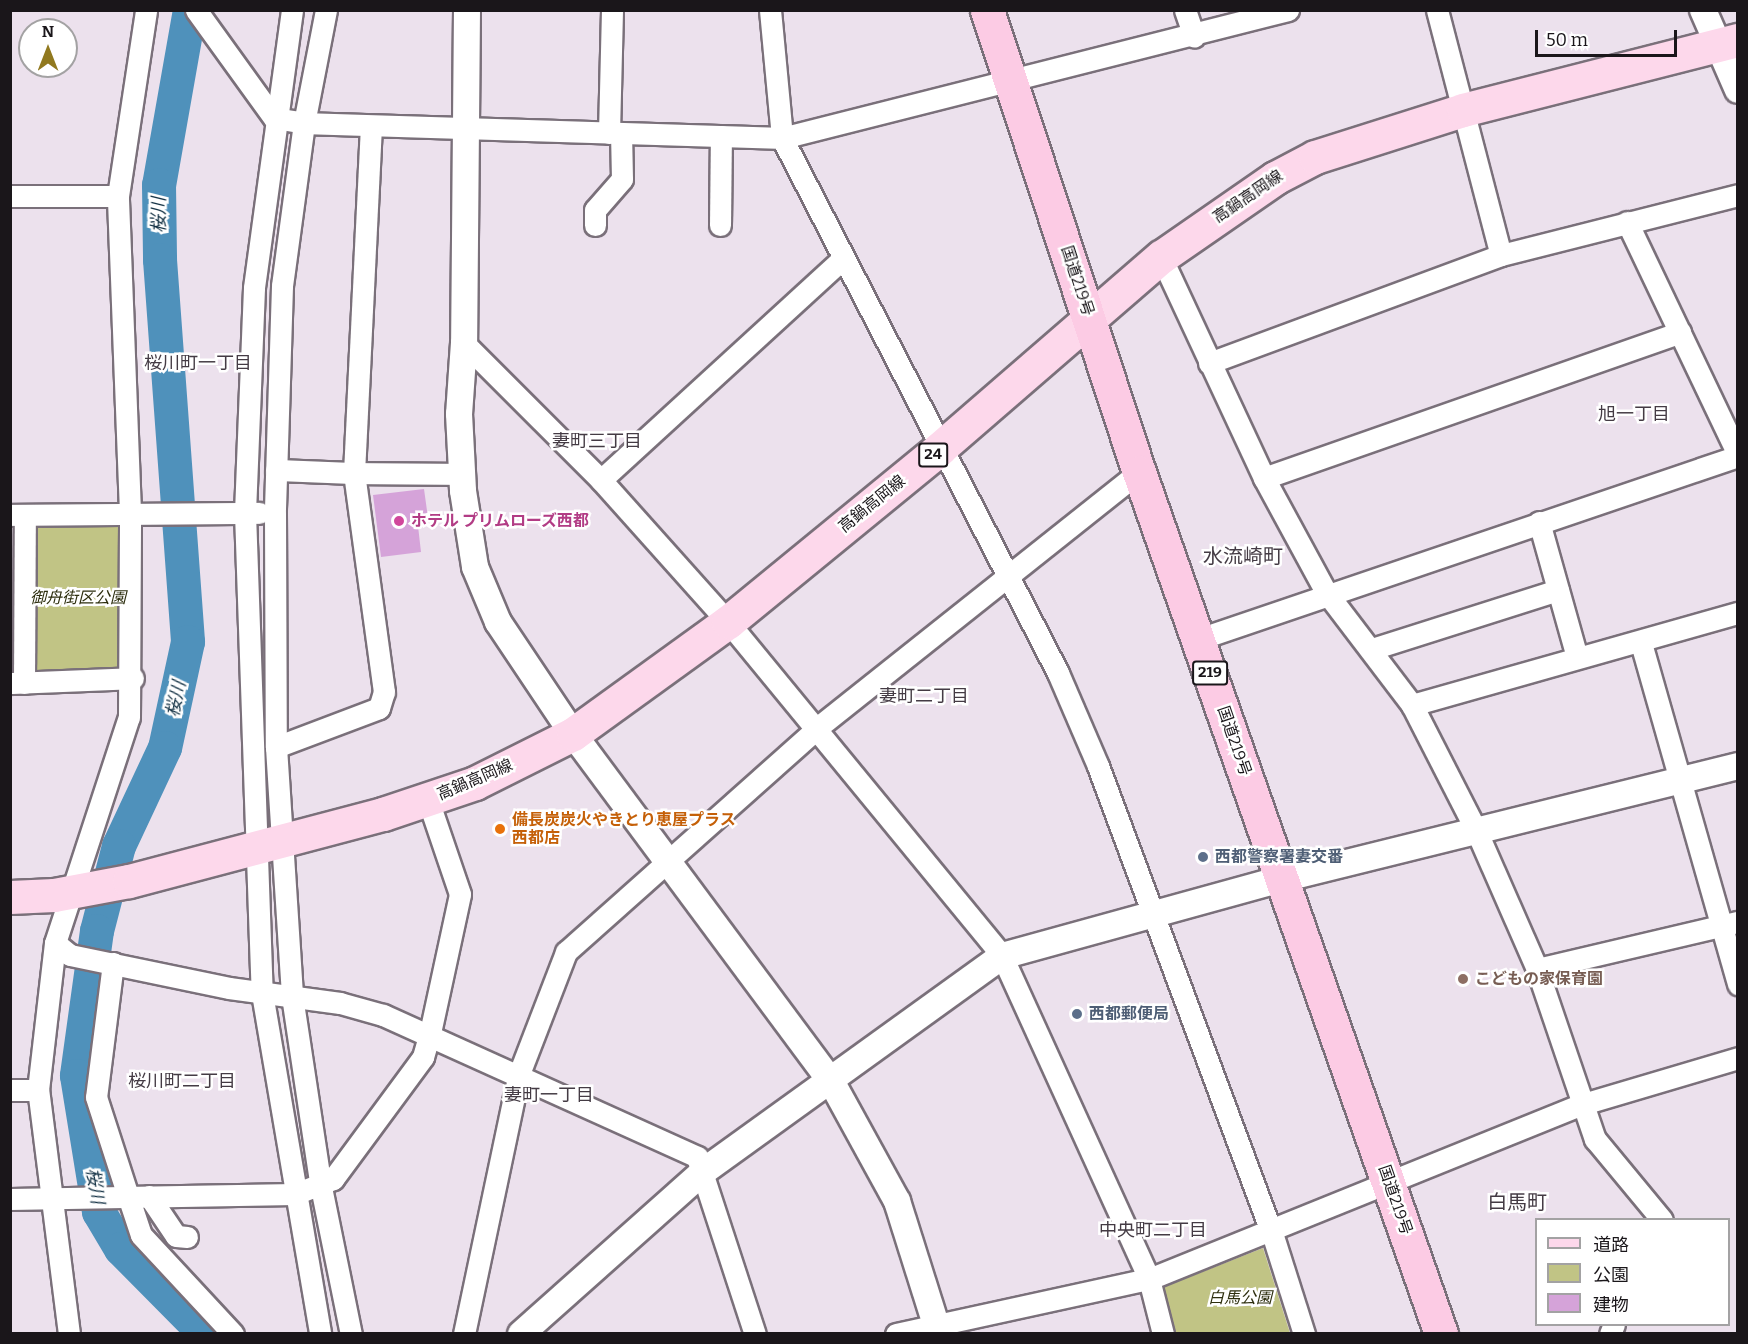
<!DOCTYPE html>
<html>
<head>
<meta charset="utf-8">
<style>
	body { margin:0 }
	#map { position:relative; width:1748px; height:1344px; overflow:hidden; background:#ece1ed; font-family:Bitter,"Noto Sans JP",serif }
	div>[style] { position:absolute }
	.green>* { inset:0; background:#c1c485; transform-origin:0 0 }
	.river>* { height:34px; margin:-17px; padding:0 17px; transform-origin:17px; border-radius:17px; background:#4f91bb }
	.building>* { inset:0; background:#d5a3d9 }
	.roads { filter:drop-shadow(2px 0 #7a707a) drop-shadow(-2px 0 #7a707a) drop-shadow(0 2px #7a707a) drop-shadow(0 -2px #7a707a) }
	.minor>* { height:21px; margin:-10.5px; padding:0 10.5px; transform-origin:10.5px; border-radius:10.5px; background:#fff }
	.tertiary>* { height:26px; margin:-13px; padding:0 13px; transform-origin:13px; border-radius:13px; background:#fff }
	.primary>* { height:33px; margin:-16.5px; padding:0 16.5px; transform-origin:16.5px; border-radius:16.5px; background:#fdd8eb }
	.trunk>* { height:33px; margin:-16.5px; padding:0 16.5px; transform-origin:16.5px; border-radius:16.5px; background:#fccbe4 }
	.dots>* { width:16px; height:16px; translate:-50% -50%; box-sizing:border-box; border:3px solid #fff; border-radius:50% }
	span { translate:-50% -50%; white-space:nowrap; text-align:center; line-height:1.15; -webkit-text-stroke:5px #fff; paint-order:stroke }
	.shield-label span { padding:2px 4px; background:#fff; border:2px solid; border-radius:4px; -webkit-text-stroke-width:0 }
	.shield-label { font-size:15px; color:#1a161a; font-weight:700 }
	.street-label { font-size:16px; color:#1a161a }
	.hotel-label { font-size:16px; color:#b23c85; font-weight:700 }
	.left { translate:0 -50%; text-align:left }
	.park-label { font-size:16px; color:#2d2e0e; font-style:italic }
	.food-label { font-size:16px; color:#c56008; font-weight:700 }
	.service-label { font-size:16px; color:#4e5e75; font-weight:700 }
	.education-label { font-size:16px; color:#785e54; font-weight:700 }
	.water-label { font-size:18px; color:#133144; font-style:italic }
	.neighbourhood-label { font-size:18px; color:#443b44 }
	.quarter-label { font-size:20px; color:#443b44 }
	.frame { position:absolute; inset:0; border:12px solid #1a161a; pointer-events:none }
	.legend { position:absolute; left:1535px; top:1218px; width:195px; height:108px; box-sizing:border-box; background:#fff; border:2px solid #a3a2a3; margin:0; padding:8px 10px; list-style:none; font-size:18px; color:#1a161a }
	.legend li { display:flex; align-items:center; gap:12px; height:30px }
	.legend b { width:30px; border:2px solid #a3a2a3 }
	.north { position:absolute; left:18px; top:18px; width:60px; height:60px; box-sizing:border-box; background:#fff; border:2px solid #a3a2a3; border-radius:50%; rotate:0deg; font-size:16px; font-weight:700; line-height:24px; text-align:center; color:#1a161a }
	.north::after { content:''; display:block; margin:auto; width:21px; height:27px; background:#91791f; clip-path:polygon(50% 0,100% 100%,50% 72%,0 100%) }
	.scale { position:absolute; left:1535px; top:30px; width:142px; height:27px; box-sizing:border-box; border:3px solid #1a161a; border-top:0; padding-left:8px; font-size:18px; line-height:21px; white-space:nowrap; color:#1a161a; -webkit-text-stroke:4px #fff; paint-order:stroke }
</style>
</head>
<body>
<div id="map">
	<div class="green">
		<i style="left:33px;top:525px;width:88px;height:146px"></i>
		<i style="clip-path:polygon(1263px 1248px,1290px 1333px,1176px 1333px,1164px 1287px)"></i>
	</div>
	<div class="river">
		<i style="left:190px;top:10px;width:178px;rotate:100deg"></i>
		<i style="left:159px;top:185px;width:75px;rotate:89.2deg"></i>
		<i style="left:160px;top:260px;width:383px;rotate:85.8deg"></i>
		<i style="left:188px;top:642px;width:108px;rotate:102.2deg"></i>
		<i style="left:165px;top:748px;width:108px;rotate:115.1deg"></i>
		<i style="left:119px;top:846px;width:88px;rotate:104.5deg"></i>
		<i style="left:97px;top:931px;width:146px;rotate:97.9deg"></i>
		<i style="left:77px;top:1076px;width:138px;rotate:80.8deg"></i>
		<i style="left:99px;top:1212px;width:43px;rotate:59.3deg"></i>
		<i style="left:121px;top:1249px;width:120px;rotate:45.3deg"></i>
	</div>
	<div class="building">
		<i style="clip-path:polygon(424px 489px,429px 525px,418px 526px,421px 552px,381px 557px,373px 495px)"></i>
	</div>
	<div class="roads">
		<div class="minor">
			<i style="left:196px;top:10px;width:133px;rotate:54.2deg"></i>
			<i style="left:274px;top:118px;width:30px;rotate:9deg"></i>
			<i style="left:304px;top:123px;width:478px;rotate:1.8deg"></i>
			<i style="left:782px;top:138px;width:522px;rotate:-14.2deg"></i>
			<i style="left:292px;top:10px;width:281px;rotate:97.8deg"></i>
			<i style="left:254px;top:288px;width:225px;rotate:92.3deg"></i>
			<i style="left:245px;top:513px;width:480px;rotate:88deg"></i>
			<i style="left:262px;top:993px;width:346px;rotate:80.3deg"></i>
			<i style="left:326px;top:10px;width:115px;rotate:101deg"></i>
			<i style="left:304px;top:123px;width:164px;rotate:97.7deg"></i>
			<i style="left:282px;top:286px;width:227px;rotate:91.8deg"></i>
			<i style="left:275px;top:513px;width:234px;rotate:89.8deg"></i>
			<i style="left:276px;top:747px;width:250px;rotate:86.3deg"></i>
			<i style="left:292px;top:996px;width:193px;rotate:81.4deg"></i>
			<i style="left:321px;top:1187px;width:150px;rotate:78.5deg"></i>
			<i style="left:770px;top:10px;width:129px;rotate:84.6deg"></i>
			<i style="left:782px;top:138px;width:602px;rotate:62.71deg"></i>
			<i style="left:1058px;top:673px;width:101px;rotate:66.7deg"></i>
			<i style="left:1098px;top:766px;width:498px;rotate:69.6deg"></i>
			<i style="left:1272px;top:1233px;width:106px;rotate:72.4deg"></i>
			<i style="left:1185px;top:10px;width:28px;rotate:71deg"></i>
			<i style="left:1437px;top:10px;width:253px;rotate:75.4deg"></i>
			<i style="left:609px;top:133px;width:123px;rotate:-88.6deg"></i>
			<i style="left:10px;top:196px;width:108px"></i>
			<i style="left:1627px;top:222px;width:258px;rotate:64.5deg"></i>
			<i style="left:595px;top:225px;width:15px;rotate:-90deg"></i>
			<i style="left:595px;top:210px;width:41px;rotate:-48.9deg"></i>
			<i style="left:622px;top:179px;width:46px;rotate:-91.2deg"></i>
			<i style="left:720px;top:225px;width:89px;rotate:-89.4deg"></i>
			<i style="left:1161px;top:257px;width:244px;rotate:65deg"></i>
			<i style="left:1264px;top:478px;width:130px;rotate:61.5deg"></i>
			<i style="left:1326px;top:592px;width:142px;rotate:52.7deg"></i>
			<i style="left:1412px;top:705px;width:140px;rotate:62.9deg"></i>
			<i style="left:1476px;top:830px;width:152px;rotate:66.3deg"></i>
			<i style="left:1537px;top:969px;width:180px;rotate:71.2deg"></i>
			<i style="left:1595px;top:1139px;width:105px;rotate:50.4deg"></i>
			<i style="left:464px;top:343px;width:194px;rotate:45deg"></i>
			<i style="left:601px;top:480px;width:191px;rotate:48.2deg"></i>
			<i style="left:728px;top:622px;width:432px;rotate:50.6deg"></i>
			<i style="left:1002px;top:956px;width:355px;rotate:65.5deg"></i>
			<i style="left:1149px;top:1279px;width:57px;rotate:75.7deg"></i>
			<i style="left:1209px;top:363px;width:311px;rotate:-20.3deg"></i>
			<i style="left:1501px;top:255px;width:244px;rotate:-14.2deg"></i>
			<i style="left:276px;top:470px;width:78px;rotate:2.2deg"></i>
			<i style="left:354px;top:473px;width:347px;rotate:-87.2deg"></i>
			<i style="left:1264px;top:478px;width:441px;rotate:-19.3deg"></i>
			<i style="left:601px;top:480px;width:326px;rotate:-42.5deg"></i>
			<i style="left:10px;top:515px;width:249px;rotate:-0.5deg"></i>
			<i style="left:1539px;top:522px;width:140px;rotate:74.3deg"></i>
			<i style="left:1199px;top:639px;width:569px;rotate:-18.75deg"></i>
			<i style="left:1641px;top:643px;width:355px;rotate:74.1deg"></i>
			<i style="left:1372px;top:649px;width:195px;rotate:-17.6deg"></i>
			<i style="left:10px;top:683px;width:123px;rotate:-2.3deg"></i>
			<i style="left:24px;top:683px;width:167px;rotate:-89.7deg"></i>
			<i style="left:1412px;top:705px;width:339px;rotate:-15.8deg"></i>
			<i style="left:276px;top:747px;width:110px;rotate:-20.7deg"></i>
			<i style="left:379px;top:708px;width:17px;rotate:-73deg"></i>
			<i style="left:384px;top:692px;width:221px;rotate:-97.8deg"></i>
			<i style="left:354px;top:473px;width:108px;rotate:0.5deg"></i>
			<i style="left:55px;top:943px;width:19px;rotate:39deg"></i>
			<i style="left:70px;top:955px;width:162px;rotate:11.7deg"></i>
			<i style="left:229px;top:988px;width:112px;rotate:7.7deg"></i>
			<i style="left:340px;top:1003px;width:45px;rotate:15.6deg"></i>
			<i style="left:383px;top:1015px;width:345px;rotate:24.3deg"></i>
			<i style="left:697px;top:1157px;width:186px;rotate:71.9deg"></i>
			<i style="left:113px;top:963px;width:135px;rotate:97.2deg"></i>
			<i style="left:96px;top:1097px;width:104px;rotate:72.1deg"></i>
			<i style="left:128px;top:1196px;width:41px;rotate:71.6deg"></i>
			<i style="left:141px;top:1235px;width:135px;rotate:47.1deg"></i>
			<i style="left:1537px;top:969px;width:206px;rotate:-13.2deg"></i>
			<i style="left:10px;top:1090px;width:28px"></i>
			<i style="left:149px;top:1196px;width:48px;rotate:56deg"></i>
			<i style="left:176px;top:1236px;width:11px;rotate:5deg"></i>
			<i style="left:10px;top:1199px;width:285px;rotate:-1deg"></i>
			<i style="left:295px;top:1194px;width:41px;rotate:-21.5deg"></i>
			<i style="left:333px;top:1179px;width:152px;rotate:-53.6deg"></i>
			<i style="left:423px;top:1057px;width:25px;rotate:-74deg"></i>
			<i style="left:430px;top:1033px;width:142px;rotate:-77.8deg"></i>
			<i style="left:460px;top:894px;width:99px;rotate:-108.8deg"></i>
			<i style="left:69px;top:1334px;width:246px;rotate:-97.2deg"></i>
			<i style="left:38px;top:1090px;width:148px;rotate:-83.4deg"></i>
			<i style="left:55px;top:943px;width:238px;rotate:-71.9deg"></i>
			<i style="left:129px;top:717px;width:205px;rotate:-89.7deg"></i>
			<i style="left:130px;top:512px;width:316px;rotate:-92.2deg"></i>
			<i style="left:118px;top:196px;width:188px;rotate:-81.4deg"></i>
			<i style="left:464px;top:1334px;width:266px;rotate:-78.1deg"></i>
			<i style="left:519px;top:1074px;width:131px;rotate:-68.9deg"></i>
			<i style="left:566px;top:952px;width:336px;rotate:-41.7deg"></i>
			<i style="left:817px;top:728px;width:411px;rotate:-38.5deg"></i>
			<i style="left:896px;top:1334px;width:259px;rotate:-12.3deg"></i>
			<i style="left:1149px;top:1279px;width:468px;rotate:-22deg"></i>
			<i style="left:1583px;top:1104px;width:162px;rotate:-16.5deg"></i>
			<i style="left:1610px;top:1334px;width:11px;rotate:-68deg"></i>
		</div>
		<div class="tertiary">
			<i style="left:467px;top:10px;width:333px;rotate:90.5deg"></i>
			<i style="left:464px;top:343px;width:71px;rotate:94deg"></i>
			<i style="left:459px;top:414px;width:77px;rotate:87deg"></i>
			<i style="left:463px;top:491px;width:77px;rotate:81deg"></i>
			<i style="left:475px;top:567px;width:60px;rotate:67.3deg"></i>
			<i style="left:498px;top:622px;width:135px;rotate:56.2deg"></i>
			<i style="left:573px;top:734px;width:432px;rotate:53.4deg"></i>
			<i style="left:831px;top:1081px;width:137px;rotate:61.2deg"></i>
			<i style="left:897px;top:1201px;width:139px;rotate:72.5deg"></i>
			<i style="left:1703px;top:10px;width:87px;rotate:66.4deg"></i>
			<i style="left:521px;top:1334px;width:245px;rotate:-41.7deg"></i>
			<i style="left:704px;top:1171px;width:367px;rotate:-35.8deg"></i>
			<i style="left:1002px;top:956px;width:290px;rotate:-15.4deg"></i>
			<i style="left:1282px;top:879px;width:470px;rotate:-13.9deg"></i>
		</div>
		<div class="primary">
			<i style="left:10px;top:897px;width:44px;rotate:-2.6deg"></i>
			<i style="left:54px;top:895px;width:76px;rotate:-10.6deg"></i>
			<i style="left:129px;top:881px;width:263px;rotate:-14.8deg"></i>
			<i style="left:383px;top:814px;width:97px;rotate:-18.6deg"></i>
			<i style="left:475px;top:783px;width:110px;rotate:-26.6deg"></i>
			<i style="left:573px;top:734px;width:191px;rotate:-35.9deg"></i>
			<i style="left:728px;top:622px;width:273px;rotate:-39.3deg"></i>
			<i style="left:939px;top:449px;width:294px;rotate:-40.9deg"></i>
			<i style="left:1161px;top:257px;width:139px;rotate:-34.7deg"></i>
			<i style="left:1275px;top:178px;width:45px;rotate:-27.7deg"></i>
			<i style="left:1315px;top:157px;width:155px;rotate:-17.6deg"></i>
			<i style="left:1463px;top:110px;width:284px;rotate:-14.3deg"></i>
		</div>
		<div class="trunk">
			<i style="left:987px;top:10px;width:486px;rotate:71.8deg"></i>
			<i style="left:1139px;top:472px;width:913px;rotate:70.69deg"></i>
		</div>
	</div>
	<div class="dots">
		<i style="left:399px;top:521px;background:#d1479c"></i>
		<i style="left:500px;top:829px;background:#e8710a"></i>
		<i style="left:1203px;top:857px;background:#5c6f8a"></i>
		<i style="left:1463px;top:979px;background:#8d6e63"></i>
		<i style="left:1077px;top:1014px;background:#5c6f8a"></i>
	</div>
	<div class="shield-label">
		<span style="left:933px;top:455px">24</span>
		<span style="left:1210px;top:673px">219</span>
	</div>
	<div class="street-label">
		<span style="left:1248px;top:197px;rotate:-34deg">高鍋高岡線</span>
		<span style="left:1077px;top:281px;rotate:72deg">国道219号</span>
		<span style="left:872px;top:504px;rotate:-39deg">高鍋高岡線</span>
		<span style="left:1234px;top:741px;rotate:71deg">国道219号</span>
		<span style="left:475px;top:780px;rotate:-23deg">高鍋高岡線</span>
		<span style="left:1395px;top:1200px;rotate:71deg">国道219号</span>
	</div>
	<div class="hotel-label">
		<span class="left" style="left:411px;top:521px">ホテル プリムローズ西都</span>
	</div>
	<div class="park-label">
		<span style="left:78px;top:598px">御舟街区公園</span>
		<span style="left:1240px;top:1298px">白馬公園</span>
	</div>
	<div class="food-label">
		<span class="left" style="left:512px;top:829px">備長炭炭火やきとり恵屋プラス<br>西都店</span>
	</div>
	<div class="service-label">
		<span class="left" style="left:1215px;top:857px">西都警察署妻交番</span>
		<span class="left" style="left:1089px;top:1014px">西都郵便局</span>
	</div>
	<div class="education-label">
		<span class="left" style="left:1475px;top:979px">こどもの家保育園</span>
	</div>
	<div class="water-label">
		<span style="left:159px;top:215px;rotate:-90deg">桜川</span>
		<span style="left:176px;top:699px;rotate:-78deg">桜川</span>
		<span style="left:95px;top:1186px;rotate:81deg">桜川</span>
	</div>
	<div class="neighbourhood-label">
		<span style="left:198px;top:363px">桜川町一丁目</span>
		<span style="left:1634px;top:414px">旭一丁目</span>
		<span style="left:597px;top:441px">妻町三丁目</span>
		<span style="left:924px;top:696px">妻町二丁目</span>
		<span style="left:182px;top:1081px">桜川町二丁目</span>
		<span style="left:549px;top:1095px">妻町一丁目</span>
		<span style="left:1153px;top:1230px">中央町二丁目</span>
	</div>
	<div class="quarter-label">
		<span style="left:1243px;top:556px">水流崎町</span>
		<span style="left:1517px;top:1202px">白馬町</span>
	</div>
	<div class="frame"></div>
	<ul class="legend">
	<li><b style="height:8px;background:#fdd8eb"></b>道路</li>
	<li><b style="height:16px;background:#c1c485"></b>公園</li>
	<li><b style="height:16px;background:#d5a3d9"></b>建物</li>
	</ul>
	<div class="north">N</div>
	<div class="scale">50 m</div>
</div>
</body>
</html>
